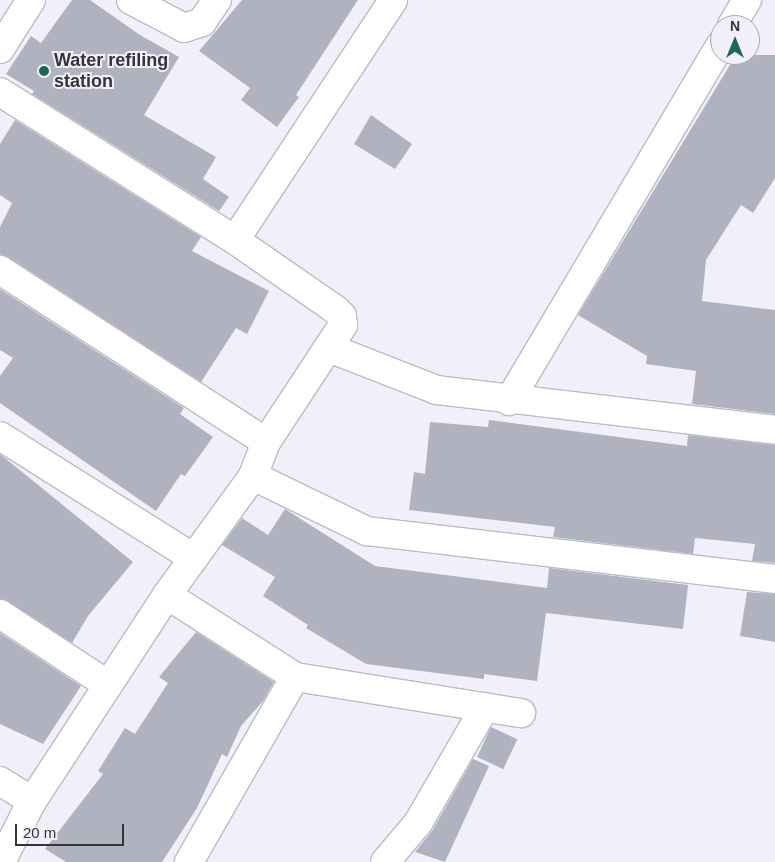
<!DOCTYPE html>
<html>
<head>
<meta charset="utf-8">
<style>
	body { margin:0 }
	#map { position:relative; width:775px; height:862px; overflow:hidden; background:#f2effb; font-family:Arial,sans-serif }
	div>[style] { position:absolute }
	.building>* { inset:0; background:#b0b3bf; transform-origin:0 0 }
	.roads { filter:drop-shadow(1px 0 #bdbbc6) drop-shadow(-1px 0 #bdbbc6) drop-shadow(0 1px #bdbbc6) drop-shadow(0 -1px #bdbbc6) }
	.minor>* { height:28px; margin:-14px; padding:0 14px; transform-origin:14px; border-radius:14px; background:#fff }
	.dots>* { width:14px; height:14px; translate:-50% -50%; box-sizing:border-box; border:2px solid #f2effb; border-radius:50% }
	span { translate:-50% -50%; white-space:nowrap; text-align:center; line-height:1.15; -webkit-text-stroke:4px #f2effb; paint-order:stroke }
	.poi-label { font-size:18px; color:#353439; font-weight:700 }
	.left { translate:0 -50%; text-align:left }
	.north { position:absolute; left:710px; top:15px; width:50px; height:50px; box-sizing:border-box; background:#f2effb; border:1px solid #a6a4ad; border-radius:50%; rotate:0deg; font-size:14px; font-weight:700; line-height:20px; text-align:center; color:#353439 }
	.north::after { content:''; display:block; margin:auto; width:18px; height:22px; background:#1f6558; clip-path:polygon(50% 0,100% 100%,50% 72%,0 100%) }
	.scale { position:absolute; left:15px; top:824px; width:109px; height:22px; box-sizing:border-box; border:2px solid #353439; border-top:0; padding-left:6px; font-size:15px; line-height:18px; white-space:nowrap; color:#353439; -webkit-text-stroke:4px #f2effb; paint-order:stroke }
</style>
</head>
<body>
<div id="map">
	<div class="building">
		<i style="clip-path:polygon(72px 0,90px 0,140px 35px,179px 57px,144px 115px,216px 157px,203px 179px,229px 197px,219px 211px,32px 94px,34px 91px,6px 74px,31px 36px,41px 43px)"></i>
		<i style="clip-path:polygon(242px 0,358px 0,296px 95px,299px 97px,277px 127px,241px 100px,250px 88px,199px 51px)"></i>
		<i style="clip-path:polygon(736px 55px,775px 55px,775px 178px,753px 213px,741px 205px,706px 260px,702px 301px,775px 310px,775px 414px,692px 404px,696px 371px,646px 364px,647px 356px,578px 315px)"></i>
		<i style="clip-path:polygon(371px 115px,412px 144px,395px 169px,354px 144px)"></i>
		<i style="clip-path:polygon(15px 120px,201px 237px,192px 251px,269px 291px,247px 334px,236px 328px,201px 382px,8px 257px,0 254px,0 227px,12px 203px,0 195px,0 144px)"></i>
		<i style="clip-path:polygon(0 289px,184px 408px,180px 414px,213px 437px,185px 476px,181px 474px,156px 511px,0 403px,0 376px,13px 358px,0 350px)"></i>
		<i style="clip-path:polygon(489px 420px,687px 446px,688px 435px,775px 445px,775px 563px,752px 561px,755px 544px,695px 538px,693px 554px,553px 537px,555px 527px,409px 510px,414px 472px,425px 474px,430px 422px,488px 427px)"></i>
		<i style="clip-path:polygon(0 454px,133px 562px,88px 616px,72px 643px,0 599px)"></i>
		<i style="clip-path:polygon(285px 509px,375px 566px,547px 588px,549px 568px,688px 585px,683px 629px,546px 613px,537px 681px,484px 674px,484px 679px,366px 664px,306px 628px,308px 625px,263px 596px,275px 577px,222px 545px,242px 518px,268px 535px)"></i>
		<i style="clip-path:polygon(747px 592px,775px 594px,775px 642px,740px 636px)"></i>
		<i style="clip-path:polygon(196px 632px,274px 682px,263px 701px,241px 726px,227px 757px,222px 754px,197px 808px,162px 862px,66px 862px,45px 849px,103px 774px,98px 771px,125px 728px,135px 734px,168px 683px,159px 677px)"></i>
		<i style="clip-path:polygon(0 633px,81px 686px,43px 744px,0 724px)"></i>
		<i style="left:491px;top:727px;width:29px;height:33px;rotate:25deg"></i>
		<i style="clip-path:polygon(473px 759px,489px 766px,445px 862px,415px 852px,432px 831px)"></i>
	</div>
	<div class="roads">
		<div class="minor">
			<i style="left:131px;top:0;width:60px;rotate:27.8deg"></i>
			<i style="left:184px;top:28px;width:19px;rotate:-18deg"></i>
			<i style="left:202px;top:22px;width:27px;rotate:-56deg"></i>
			<i style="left:732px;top:25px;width:29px;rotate:-59deg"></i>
			<i style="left:0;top:49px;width:58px;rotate:-57.7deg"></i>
			<i style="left:0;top:92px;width:278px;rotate:32.2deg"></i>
			<i style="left:235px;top:240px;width:123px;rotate:34.7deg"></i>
			<i style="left:336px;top:310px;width:8px;rotate:45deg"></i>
			<i style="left:342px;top:316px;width:9px;rotate:84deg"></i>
			<i style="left:343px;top:325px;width:140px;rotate:123.3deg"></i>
			<i style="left:266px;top:442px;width:36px;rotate:111deg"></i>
			<i style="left:253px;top:476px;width:147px;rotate:125.9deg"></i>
			<i style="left:167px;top:595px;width:246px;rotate:123.2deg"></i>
			<i style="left:32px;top:801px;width:68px;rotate:116.9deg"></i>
			<i style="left:235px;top:240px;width:287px;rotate:-56.6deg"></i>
			<i style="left:0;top:270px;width:317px;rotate:32.9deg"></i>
			<i style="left:329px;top:348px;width:116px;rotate:21.3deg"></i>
			<i style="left:437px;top:390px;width:340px;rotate:6.7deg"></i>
			<i style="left:509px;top:401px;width:413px;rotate:-59.3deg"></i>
			<i style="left:0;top:436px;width:229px;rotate:32.2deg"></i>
			<i style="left:253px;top:476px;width:127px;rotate:25.8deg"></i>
			<i style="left:367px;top:531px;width:411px;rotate:6.7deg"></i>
			<i style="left:167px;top:595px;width:152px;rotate:32.6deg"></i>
			<i style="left:295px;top:677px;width:229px;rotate:9.1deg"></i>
			<i style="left:0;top:614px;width:129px;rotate:33.3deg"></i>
			<i style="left:0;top:781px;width:38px;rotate:32deg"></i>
			<i style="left:189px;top:862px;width:213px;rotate:-60.2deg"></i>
			<i style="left:385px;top:862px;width:51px;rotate:-49.8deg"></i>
			<i style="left:418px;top:823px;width:134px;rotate:-60deg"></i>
		</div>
	</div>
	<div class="dots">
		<i style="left:44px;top:71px;background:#1f6558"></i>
	</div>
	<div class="poi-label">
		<span class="left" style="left:54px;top:71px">Water refiling<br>station</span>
	</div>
	<div class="north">N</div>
	<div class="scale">20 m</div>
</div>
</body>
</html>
